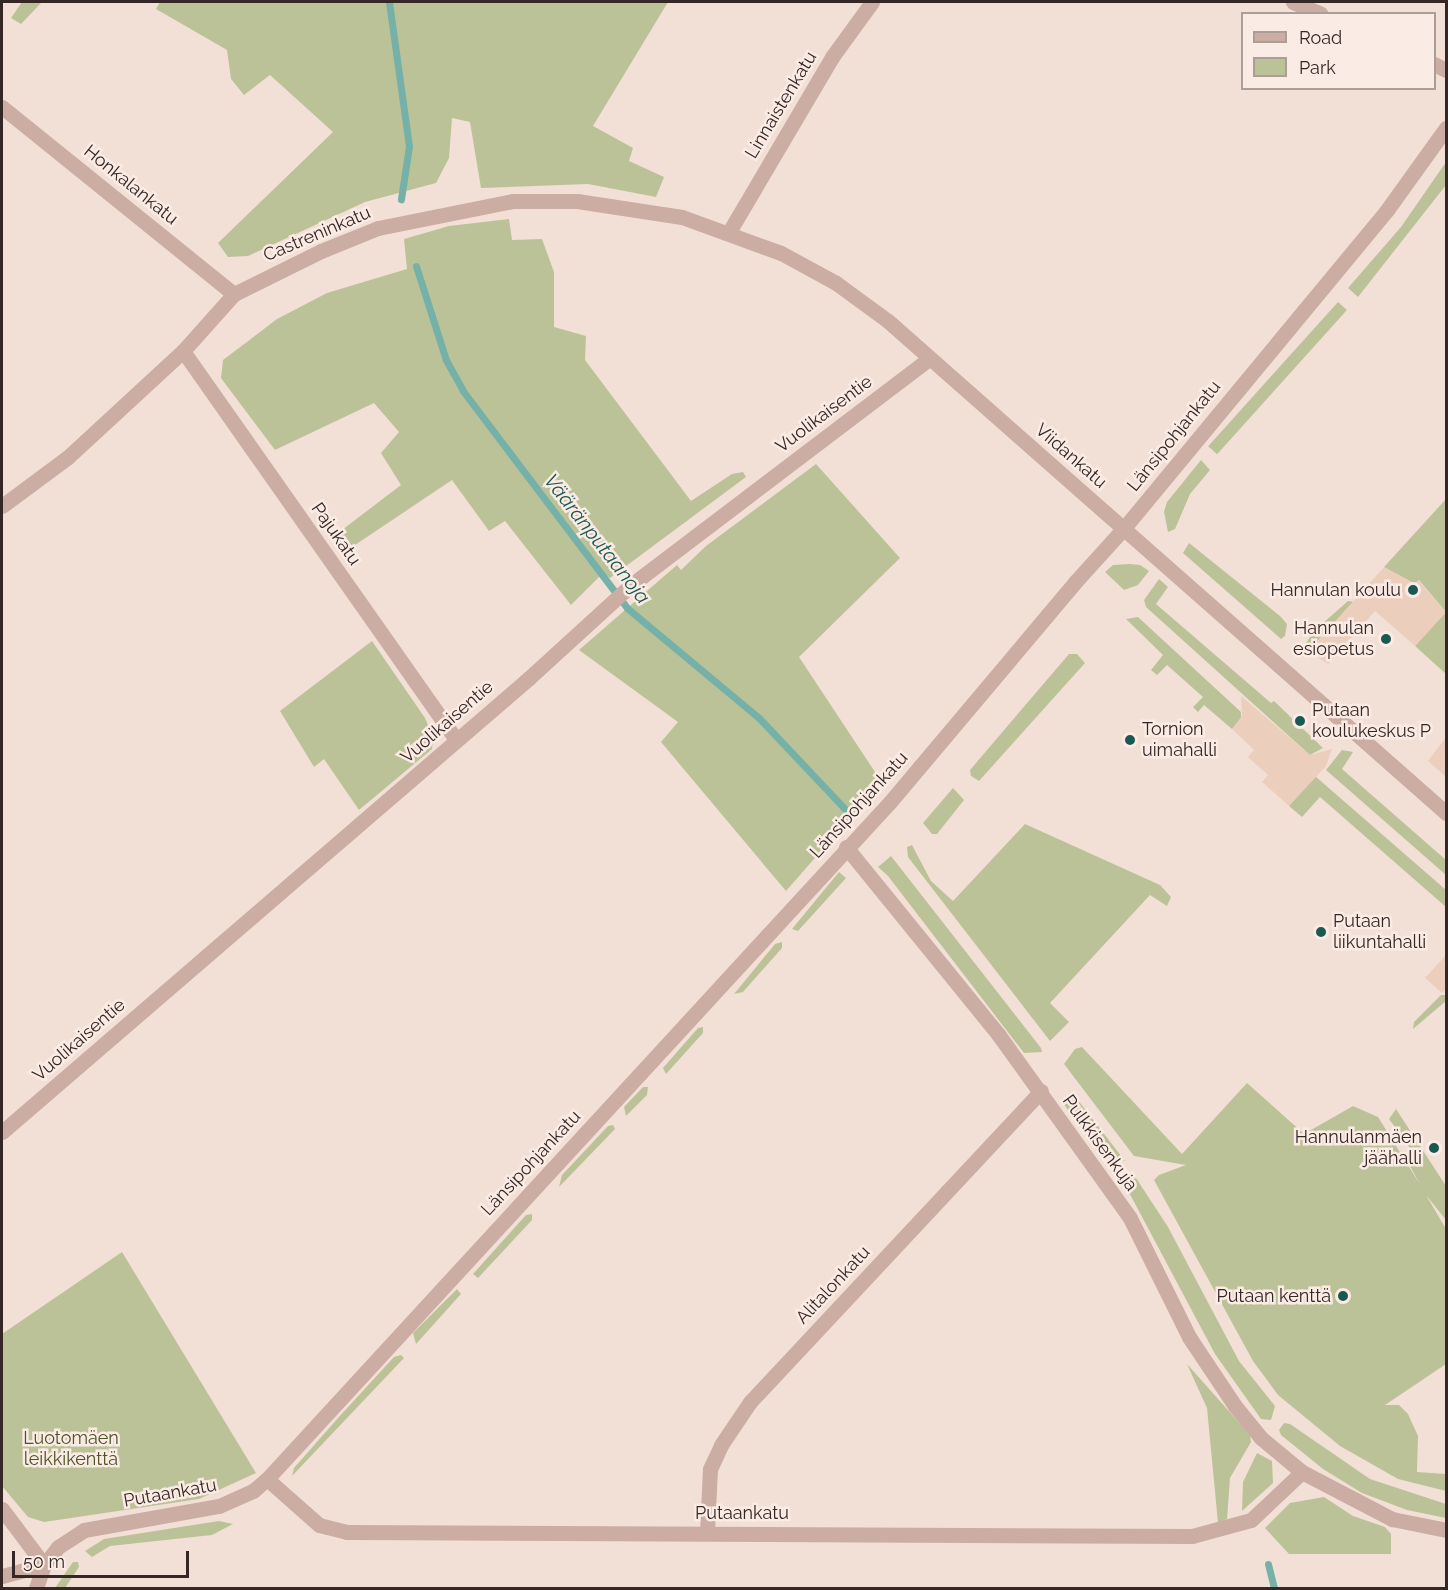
<!DOCTYPE html>
<html>
<head>
<meta charset="utf-8">
<style>
	body { margin:0 }
	#map { position:relative; width:1448px; height:1590px; overflow:hidden; background:#f2e0d7; font-family:Raleway,sans-serif }
	div>[style] { position:absolute }
	.green>* { inset:0; background:#bcc297; transform-origin:0 0 }
	.plaza>* { inset:0; background:#eccebd }
	.stream>* { height:7px; margin:-3.5px; padding:0 3.5px; transform-origin:3.5px; border-radius:3.5px; background:#75b1a8 }
	.street>* { height:15px; margin:-7.5px; padding:0 7.5px; transform-origin:7.5px; border-radius:7.5px; background:#cbada3 }
	.dots>* { width:16px; height:16px; translate:-50% -50%; box-sizing:border-box; border:3px solid #faebe4; border-radius:50% }
	span { translate:-50% -50%; white-space:nowrap; text-align:center; line-height:1.15; -webkit-text-stroke:5px #faebe4; paint-order:stroke }
	.street-label { font-size:18px; color:#352725 }
	.poi-label { font-size:18px; color:#352725 }
	.right { translate:-100% -50%; text-align:right }
	.left { translate:0 -50%; text-align:left }
	.park-label { font-size:18px; color:#4d5528 }
	.water-label { font-size:20px; color:#195951; font-style:italic }
	.frame { position:absolute; inset:0; border:3px solid #352725; pointer-events:none }
	.legend { position:absolute; left:1241px; top:12px; width:195px; height:78px; box-sizing:border-box; background:#faebe4; border:2px solid #ab9d98; margin:0; padding:8px 10px; list-style:none; font-size:18px; color:#352725 }
	.legend li { display:flex; align-items:center; gap:12px; height:30px }
	.legend b { width:30px; border:2px solid #ab9d98 }
	.scale { position:absolute; left:12px; top:1551px; width:177px; height:27px; box-sizing:border-box; border:3px solid #352725; border-top:0; padding-left:8px; font-size:18px; line-height:21px; white-space:nowrap; color:#352725; -webkit-text-stroke:4px #faebe4; paint-order:stroke }
</style>
</head>
<body>
<div id="map">
	<div class="green">
		<i style="clip-path:polygon(22px 2px,42px 2px,21px 24px,11px 18px)"></i>
		<i style="clip-path:polygon(160px 2px,668px 2px,593px 126px,633px 148px,629px 161px,664px 177px,656px 197px,588px 184px,481px 188px,470px 122px,452px 118px,449px 158px,436px 183px,365px 202px,248px 256px,228px 257px,218px 243px,333px 132px,270px 75px,244px 95px,231px 79px,227px 50px,156px 9px)"></i>
		<i style="clip-path:polygon(1446px 162px,1446px 185px,1358px 297px,1348px 288px,1401px 227px)"></i>
		<i style="clip-path:polygon(509px 219px,512px 240px,542px 239px,554px 272px,554px 327px,586px 336px,585px 360px,691px 501px,732px 474px,743px 472px,746px 477px,610px 578px,602px 574px,571px 605px,505px 521px,489px 531px,452px 480px,346px 551px,334px 536px,401px 485px,381px 453px,399px 432px,374px 403px,275px 450px,221px 378px,223px 360px,277px 319px,327px 293px,407px 269px,404px 239px,449px 226px)"></i>
		<i style="left:1338px;top:302px;width:12px;height:194px;rotate:42deg"></i>
		<i style="clip-path:polygon(1201px 460px,1210px 470px,1190px 494px,1175px 529px,1168px 532px,1164px 512px,1167px 502px)"></i>
		<i style="clip-path:polygon(816px 464px,900px 558px,799px 657px,879px 778px,856px 811px,786px 891px,661px 742px,678px 722px,579px 650px,677px 565px,681px 570px,706px 546px)"></i>
		<i style="clip-path:polygon(1446px 499px,1446px 674px,1415px 646px,1446px 612px,1419px 580px,1415px 584px,1384px 567px)"></i>
		<i style="clip-path:polygon(1189px 543px,1280px 616px,1287px 624px,1285px 636px,1281px 639px,1183px 553px)"></i>
		<i style="clip-path:polygon(1130px 564px,1140px 565px,1149px 571px,1138px 585px,1124px 590px,1105px 572px,1113px 565px)"></i>
		<i style="clip-path:polygon(1159px 579px,1168px 587px,1156px 604px,1271px 703px,1274px 701px,1323px 748px,1310px 755px,1146px 607px,1144px 600px)"></i>
		<i style="clip-path:polygon(1348px 601px,1354px 602px,1320px 638px,1311px 653px,1302px 649px,1314px 631px)"></i>
		<i style="clip-path:polygon(1138px 617px,1241px 712px,1241px 719px,1232px 729px,1204px 705px,1198px 712px,1193px 707px,1203px 697px,1167px 665px,1157px 675px,1151px 670px,1163px 655px,1126px 619px)"></i>
		<i style="clip-path:polygon(372px 641px,425px 718px,433px 737px,432px 749px,359px 810px,324px 759px,314px 767px,280px 711px)"></i>
		<i style="clip-path:polygon(1069px 654px,1077px 654px,1085px 663px,979px 781px,971px 776px,970px 770px)"></i>
		<i style="clip-path:polygon(1342px 750px,1353px 752px,1342px 769px,1446px 860px,1446px 875px,1326px 770px)"></i>
		<i style="clip-path:polygon(1315px 776px,1446px 890px,1446px 907px,1320px 797px,1302px 817px,1289px 806px)"></i>
		<i style="clip-path:polygon(953px 788px,964px 800px,937px 834px,932px 834px,923px 823px)"></i>
		<i style="clip-path:polygon(1025px 824px,1160px 885px,1171px 897px,1167px 906px,1150px 895px,1050px 1003px,1069px 1022px,1050px 1041px,908px 857px,907px 847px,912px 845px,931px 881px,953px 901px)"></i>
		<i style="clip-path:polygon(891px 856px,1041px 1048px,1042px 1052px,1024px 1053px,888px 876px,878px 867px)"></i>
		<i style="clip-path:polygon(839px 872px,846px 878px,798px 931px,792px 929px)"></i>
		<i style="clip-path:polygon(782px 942px,782px 948px,743px 992px,734px 994px,775px 944px)"></i>
		<i style="clip-path:polygon(1441px 995px,1446px 995px,1446px 1001px,1413px 1029px,1414px 1022px)"></i>
		<i style="clip-path:polygon(703px 1027px,703px 1033px,666px 1074px,663px 1068px,698px 1028px)"></i>
		<i style="clip-path:polygon(1082px 1047px,1182px 1154px,1247px 1083px,1304px 1134px,1353px 1106px,1378px 1117px,1421px 1186px,1406px 1159px,1412px 1151px,1389px 1119px,1396px 1109px,1446px 1186px,1446px 1220px,1426px 1195px,1446px 1229px,1446px 1364px,1385px 1405px,1399px 1405px,1408px 1414px,1418px 1436px,1417px 1472px,1446px 1474px,1446px 1491px,1398px 1479px,1340px 1446px,1278px 1395px,1253px 1361px,1154px 1180px,1159px 1175px,1186px 1165px,1134px 1156px,1064px 1064px,1075px 1049px)"></i>
		<i style="clip-path:polygon(643px 1087px,648px 1087px,647px 1095px,626px 1116px,624px 1107px)"></i>
		<i style="clip-path:polygon(1074px 1095px,1125px 1161px,1113px 1161px,1101px 1156px,1063px 1103px)"></i>
		<i style="clip-path:polygon(613px 1125px,615px 1129px,559px 1187px,562px 1175px,608px 1126px)"></i>
		<i style="clip-path:polygon(1136px 1178px,1168px 1227px,1239px 1361px,1275px 1406px,1271px 1420px,1261px 1419px,1215px 1354px,1124px 1183px)"></i>
		<i style="clip-path:polygon(532px 1214px,532px 1220px,478px 1278px,473px 1274px,526px 1215px)"></i>
		<i style="clip-path:polygon(122px 1252px,256px 1473px,199px 1499px,44px 1522px,28px 1517px,2px 1486px,2px 1334px)"></i>
		<i style="clip-path:polygon(457px 1289px,461px 1294px,416px 1344px,413px 1333px)"></i>
		<i style="clip-path:polygon(401px 1355px,404px 1358px,292px 1476px,294px 1468px,338px 1418px,394px 1357px)"></i>
		<i style="clip-path:polygon(1187px 1364px,1250px 1435px,1251px 1442px,1230px 1478px,1227px 1519px,1218px 1523px,1207px 1408px)"></i>
		<i style="clip-path:polygon(1284px 1423px,1290px 1424px,1370px 1479px,1446px 1504px,1446px 1518px,1407px 1510px,1362px 1493px,1323px 1469px,1281px 1435px,1279px 1430px)"></i>
		<i style="clip-path:polygon(1257px 1453px,1272px 1461px,1273px 1483px,1242px 1511px,1243px 1482px)"></i>
		<i style="clip-path:polygon(1324px 1497px,1353px 1516px,1385px 1527px,1391px 1534px,1391px 1554px,1289px 1554px,1265px 1528px,1290px 1503px)"></i>
		<i style="clip-path:polygon(219px 1521px,233px 1524px,212px 1535px,110px 1546px,92px 1557px,85px 1551px,104px 1539px)"></i>
		<i style="clip-path:polygon(73px 1562px,78px 1562px,79px 1567px,65px 1588px,55px 1588px)"></i>
	</div>
	<div class="plaza">
		<i style="clip-path:polygon(1384px 567px,1415px 584px,1418px 580px,1446px 612px,1415px 646px,1375px 611px,1328px 664px,1311px 653px,1320px 638px)"></i>
		<i style="clip-path:polygon(1241px 696px,1310px 755px,1332px 749px,1326px 766px,1289px 806px,1262px 782px,1268px 775px,1248px 757px,1254px 750px,1232px 729px,1242px 716px)"></i>
		<i style="clip-path:polygon(1446px 737px,1446px 777px,1428px 761px)"></i>
		<i style="clip-path:polygon(1445px 956px,1446px 989px,1442px 993px,1425px 978px)"></i>
	</div>
	<div class="stream">
		<i style="left:389px;top:2px;width:145px;rotate:82.1deg"></i>
		<i style="left:409px;top:146px;width:54px;rotate:98.6deg"></i>
		<i style="left:416px;top:266px;width:99px;rotate:72.3deg"></i>
		<i style="left:446px;top:360px;width:35px;rotate:61deg"></i>
		<i style="left:463px;top:391px;width:272px;rotate:52.9deg"></i>
		<i style="left:627px;top:608px;width:172px;rotate:39.8deg"></i>
		<i style="left:759px;top:718px;width:125px;rotate:46.6deg"></i>
		<i style="left:1268px;top:1564px;width:25px;rotate:76deg"></i>
	</div>
	<div class="street">
		<i style="left:1293px;top:2px;width:30px;rotate:23deg"></i>
		<i style="left:1434px;top:64px;width:13px;rotate:27deg"></i>
		<i style="left:2px;top:107px;width:298px;rotate:38.9deg"></i>
		<i style="left:729px;top:232px;width:203px;rotate:-59.5deg"></i>
		<i style="left:832px;top:57px;width:68px;rotate:-54deg"></i>
		<i style="left:183px;top:351px;width:475px;rotate:54.9deg"></i>
		<i style="left:2px;top:506px;width:82px;rotate:-36.6deg"></i>
		<i style="left:68px;top:457px;width:156px;rotate:-42.7deg"></i>
		<i style="left:183px;top:351px;width:76px;rotate:-48.2deg"></i>
		<i style="left:234px;top:294px;width:97px;rotate:-26.3deg"></i>
		<i style="left:321px;top:251px;width:61px;rotate:-22deg"></i>
		<i style="left:378px;top:228px;width:138px;rotate:-11.3deg"></i>
		<i style="left:513px;top:201px;width:64px"></i>
		<i style="left:577px;top:201px;width:106px;rotate:8.7deg"></i>
		<i style="left:682px;top:217px;width:105px;rotate:20deg"></i>
		<i style="left:781px;top:253px;width:63px;rotate:28.6deg"></i>
		<i style="left:836px;top:283px;width:64px;rotate:36.2deg"></i>
		<i style="left:888px;top:321px;width:744px;rotate:41.4deg"></i>
		<i style="left:846px;top:847px;width:241px;rotate:50.9deg"></i>
		<i style="left:998px;top:1034px;width:226px;rotate:54.3deg"></i>
		<i style="left:1130px;top:1218px;width:133px;rotate:63.6deg"></i>
		<i style="left:1189px;top:1337px;width:83px;rotate:56.3deg"></i>
		<i style="left:1235px;top:1406px;width:41px;rotate:50.9deg"></i>
		<i style="left:1261px;top:1438px;width:53px;rotate:39.7deg"></i>
		<i style="left:2px;top:1132px;width:696px;rotate:-40.74deg"></i>
		<i style="left:529px;top:678px;width:138px;rotate:-42.4deg"></i>
		<i style="left:631px;top:585px;width:375px;rotate:-37.2deg"></i>
		<i style="left:267px;top:1479px;width:69px;rotate:41.5deg"></i>
		<i style="left:319px;top:1525px;width:29px;rotate:14deg"></i>
		<i style="left:347px;top:1532px;width:845px;rotate:0.27deg"></i>
		<i style="left:1192px;top:1536px;width:61px;rotate:-15.2deg"></i>
		<i style="left:1251px;top:1520px;width:70px;rotate:-43.3deg"></i>
		<i style="left:1302px;top:1472px;width:102px;rotate:27.6deg"></i>
		<i style="left:1392px;top:1519px;width:55px;rotate:11.5deg"></i>
		<i style="left:2px;top:1509px;width:70px;rotate:53.1deg"></i>
		<i style="left:707px;top:1532px;width:63px;rotate:-87.3deg"></i>
		<i style="left:710px;top:1469px;width:26px;rotate:-65deg"></i>
		<i style="left:721px;top:1445px;width:52px;rotate:-56deg"></i>
		<i style="left:750px;top:1402px;width:426px;rotate:-46.9deg"></i>
		<i style="left:2px;top:1576px;width:43px;rotate:-14.7deg"></i>
		<i style="left:36px;top:1588px;width:24px;rotate:-71deg"></i>
		<i style="left:44px;top:1565px;width:23px;rotate:-52deg"></i>
		<i style="left:58px;top:1547px;width:31px;rotate:-33deg"></i>
		<i style="left:84px;top:1530px;width:137px;rotate:-10.1deg"></i>
		<i style="left:219px;top:1506px;width:37px;rotate:-24deg"></i>
		<i style="left:253px;top:1491px;width:18px;rotate:-41deg"></i>
		<i style="left:267px;top:1479px;width:920px;rotate:-47.38deg"></i>
		<i style="left:890px;top:802px;width:289px;rotate:-49.9deg"></i>
		<i style="left:1076px;top:581px;width:72px;rotate:-47.8deg"></i>
		<i style="left:1124px;top:528px;width:413px;rotate:-50.4deg"></i>
		<i style="left:1387px;top:210px;width:101px;rotate:-54.3deg"></i>
	</div>
	<div class="dots">
		<i style="left:1413px;top:590px;background:#195951"></i>
		<i style="left:1386px;top:639px;background:#195951"></i>
		<i style="left:1300px;top:721px;background:#195951"></i>
		<i style="left:1130px;top:740px;background:#195951"></i>
		<i style="left:1321px;top:932px;background:#195951"></i>
		<i style="left:1434px;top:1148px;background:#195951"></i>
		<i style="left:1343px;top:1296px;background:#195951"></i>
	</div>
	<div class="street-label">
		<span style="left:781px;top:105px;rotate:-59deg">Linnaistenkatu</span>
		<span style="left:131px;top:185px;rotate:39deg">Honkalankatu</span>
		<span style="left:317px;top:234px;rotate:-23deg">Castreninkatu</span>
		<span style="left:824px;top:414px;rotate:-37deg">Vuolikaisentie</span>
		<span style="left:1174px;top:436px;rotate:-51deg">Länsipohjankatu</span>
		<span style="left:1071px;top:456px;rotate:41deg">Viidankatu</span>
		<span style="left:336px;top:534px;rotate:55deg">Pajukatu</span>
		<span style="left:447px;top:722px;rotate:-41deg">Vuolikaisentie</span>
		<span style="left:859px;top:805px;rotate:-48deg">Länsipohjankatu</span>
		<span style="left:79px;top:1040px;rotate:-41deg">Vuolikaisentie</span>
		<span style="left:1100px;top:1143px;rotate:54deg">Pulkkisenkuja</span>
		<span style="left:531px;top:1163px;rotate:-47deg">Länsipohjankatu</span>
		<span style="left:833px;top:1285px;rotate:-47deg">Alitalonkatu</span>
		<span style="left:170px;top:1493px;rotate:-10deg">Putaankatu</span>
		<span style="left:742px;top:1513px">Putaankatu</span>
	</div>
	<div class="poi-label">
		<span class="right" style="left:1401px;top:590px">Hannulan koulu</span>
		<span class="right" style="left:1374px;top:639px">Hannulan<br>esiopetus</span>
		<span class="left" style="left:1312px;top:721px">Putaan<br>koulukeskus P</span>
		<span class="left" style="left:1142px;top:740px">Tornion<br>uimahalli</span>
		<span class="left" style="left:1333px;top:932px">Putaan<br>liikuntahalli</span>
		<span class="right" style="left:1422px;top:1148px">Hannulanmäen<br>jäähalli</span>
		<span class="right" style="left:1331px;top:1296px">Putaan kenttä</span>
	</div>
	<div class="park-label">
		<span style="left:71px;top:1449px">Luotomäen<br>leikkikenttä</span>
	</div>
	<div class="water-label">
		<span style="left:597px;top:539px;rotate:52deg">Vääränputaanoja</span>
	</div>
	<div class="frame"></div>
	<ul class="legend">
	<li><b style="height:8px;background:#cbada3"></b>Road</li>
	<li><b style="height:16px;background:#bcc297"></b>Park</li>
	</ul>
	<div class="scale">50 m</div>
</div>
</body>
</html>
